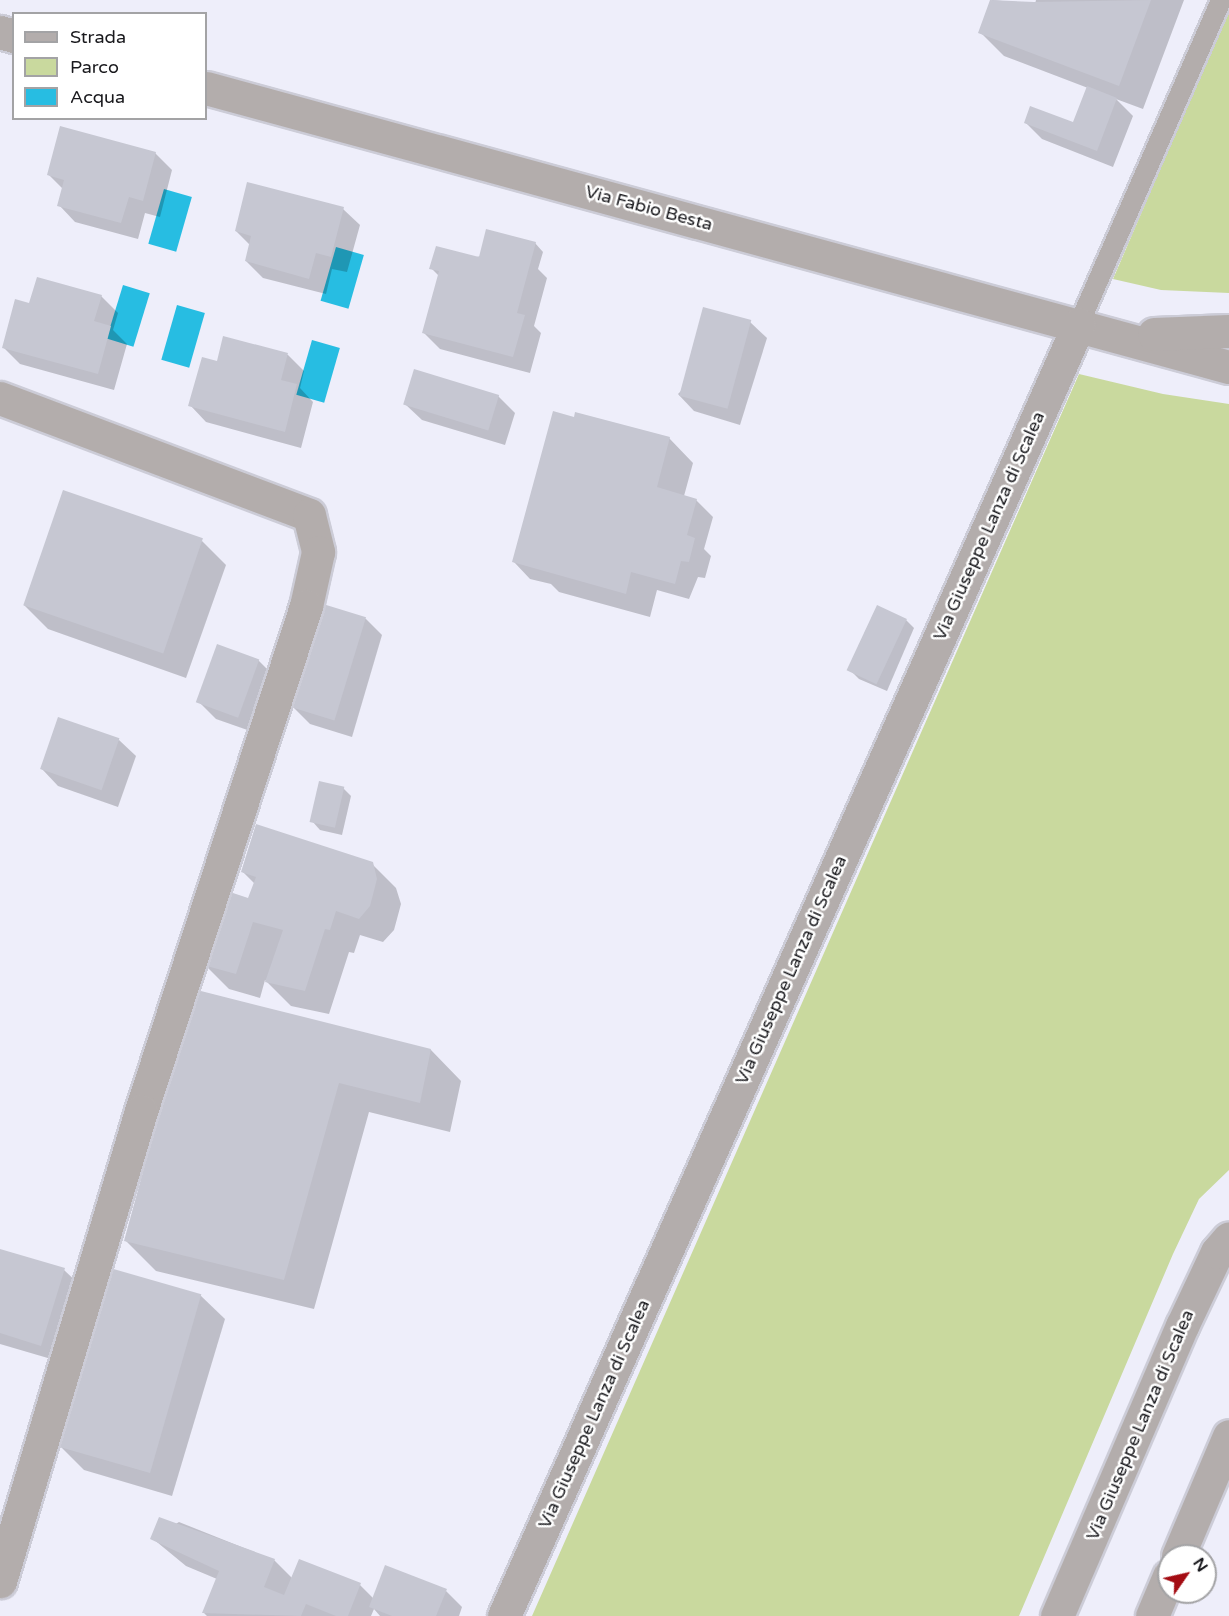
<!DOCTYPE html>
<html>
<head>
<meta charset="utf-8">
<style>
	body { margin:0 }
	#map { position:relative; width:1229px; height:1616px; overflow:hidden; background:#eeeefa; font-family:"Varela Round",sans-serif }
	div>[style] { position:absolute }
	.green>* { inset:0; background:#c9d99e }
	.water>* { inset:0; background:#27bde2; transform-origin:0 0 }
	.shadow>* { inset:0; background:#0003 }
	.building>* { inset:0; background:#c6c7d2; transform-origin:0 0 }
	.roads { filter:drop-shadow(2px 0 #ccccd7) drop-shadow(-2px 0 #ccccd7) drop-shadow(0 2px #ccccd7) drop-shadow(0 -2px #ccccd7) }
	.service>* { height:20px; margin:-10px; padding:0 10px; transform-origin:10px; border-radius:10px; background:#b3adac }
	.minor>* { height:33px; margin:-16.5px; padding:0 16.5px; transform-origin:16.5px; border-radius:16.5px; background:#b3adac }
	.tertiary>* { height:33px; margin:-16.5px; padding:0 16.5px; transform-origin:16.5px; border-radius:16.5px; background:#b3adac }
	span { translate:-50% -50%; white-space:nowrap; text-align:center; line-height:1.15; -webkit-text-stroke:5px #fff; paint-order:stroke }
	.street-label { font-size:18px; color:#19191d }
	.legend { position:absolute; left:12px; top:12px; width:195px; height:108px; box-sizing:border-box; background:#fff; border:2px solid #a3a3a5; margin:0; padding:8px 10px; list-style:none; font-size:18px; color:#19191d }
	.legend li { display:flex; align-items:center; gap:12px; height:30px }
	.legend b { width:30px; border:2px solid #a3a3a5 }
	.north { position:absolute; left:1157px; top:1544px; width:60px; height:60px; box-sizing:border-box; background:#fff; border:2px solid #a3a3a5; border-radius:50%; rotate:56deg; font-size:16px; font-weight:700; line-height:24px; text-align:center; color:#19191d }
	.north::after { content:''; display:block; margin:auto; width:21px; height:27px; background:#a40c13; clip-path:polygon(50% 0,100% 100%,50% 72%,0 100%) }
</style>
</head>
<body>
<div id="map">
	<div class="green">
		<i style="clip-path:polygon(1229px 9px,1229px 293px,1161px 290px,1113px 279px)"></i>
		<i style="clip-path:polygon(1079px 374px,1163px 394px,1229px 404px,1229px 1170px,1199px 1199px,1173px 1254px,1019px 1616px,532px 1616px)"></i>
	</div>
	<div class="water">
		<i style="left:164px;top:189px;width:29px;height:57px;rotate:16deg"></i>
		<i style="left:336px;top:247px;width:29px;height:56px;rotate:16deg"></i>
		<i style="left:123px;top:285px;width:28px;height:56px;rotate:17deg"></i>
		<i style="left:177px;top:305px;width:29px;height:57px;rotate:16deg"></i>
		<i style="left:312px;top:340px;width:29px;height:57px;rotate:16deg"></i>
	</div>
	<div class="shadow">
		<i style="clip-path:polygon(992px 0,1035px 4px,1036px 0,1184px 0,1143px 109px,1116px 99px,1133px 116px,1113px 167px,1042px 139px,1026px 123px,1074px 124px,1088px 88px,1004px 56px,980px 32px)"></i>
		<i style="clip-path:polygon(155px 153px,172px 170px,160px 217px,145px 213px,138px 239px,75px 222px,59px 205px,63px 189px,49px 175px)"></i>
		<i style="clip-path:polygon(343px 209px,360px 225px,347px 272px,332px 269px,326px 294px,263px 278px,246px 261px,250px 245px,236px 231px)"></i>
		<i style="clip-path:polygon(535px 243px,543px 252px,538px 269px,547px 278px,534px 326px,541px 333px,530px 373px,440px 349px,424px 333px,439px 276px,431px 268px)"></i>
		<i style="clip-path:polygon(101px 296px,118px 313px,113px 330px,127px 344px,114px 390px,20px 364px,3px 347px,30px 305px)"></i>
		<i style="clip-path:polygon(750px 322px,767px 338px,740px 425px,694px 411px,678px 394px)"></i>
		<i style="clip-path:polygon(225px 338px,288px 355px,304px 371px,300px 388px,313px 402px,301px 448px,206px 422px,190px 405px,218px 363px)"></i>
		<i style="clip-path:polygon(498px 396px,515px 413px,505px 445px,422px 420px,405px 404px)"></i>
		<i style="clip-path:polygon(669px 438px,693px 463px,684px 496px,696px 500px,713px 517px,704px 549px,711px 556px,705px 578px,698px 577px,689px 599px,657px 590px,650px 617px,559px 592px,551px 584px,530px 579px,514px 562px)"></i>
		<i style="clip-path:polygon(202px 541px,226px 565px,186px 678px,48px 629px,24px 605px)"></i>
		<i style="clip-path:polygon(324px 606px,366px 619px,382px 635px,352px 737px,310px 724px,293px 707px)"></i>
		<i style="clip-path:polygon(906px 620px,914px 628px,887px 691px,859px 679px,851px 671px)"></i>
		<i style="clip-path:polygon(258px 660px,275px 677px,256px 733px,216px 719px,200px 703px)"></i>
		<i style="clip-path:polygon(119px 740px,136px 756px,118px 807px,58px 786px,42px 769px)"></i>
		<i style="clip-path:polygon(343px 788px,351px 796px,342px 835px,320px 830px,312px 821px)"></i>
		<i style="clip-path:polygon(372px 864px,396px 888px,401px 904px,394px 930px,383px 942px,360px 935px,354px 953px,349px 952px,329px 1014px,291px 1006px,265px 980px,260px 998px,229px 989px,205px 965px,249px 900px,255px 884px,242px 871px)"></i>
		<i style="clip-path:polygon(194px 990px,431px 1050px,461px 1081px,450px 1132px,369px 1112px,314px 1309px,156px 1271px,126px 1241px)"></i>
		<i style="clip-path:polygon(0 1251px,64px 1270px,81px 1286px,58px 1361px,0 1344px)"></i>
		<i style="clip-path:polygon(200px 1295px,225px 1319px,172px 1496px,84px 1470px,60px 1446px)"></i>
		<i style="clip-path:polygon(179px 1522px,274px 1560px,293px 1579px,360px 1585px,374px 1599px,446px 1591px,462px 1607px,459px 1616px,380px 1616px,374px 1609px,371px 1616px,207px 1616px,204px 1613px,217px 1579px,186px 1566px,152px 1538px)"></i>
	</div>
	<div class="building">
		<i style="clip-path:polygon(990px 0,1034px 2px,1151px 0,1119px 86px,978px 33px)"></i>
		<i style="clip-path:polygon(1087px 86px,1117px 98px,1097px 151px,1024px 123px,1030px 106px,1073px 122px)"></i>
		<i style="clip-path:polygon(60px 126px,156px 152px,143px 201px,129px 197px,121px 223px,57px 206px,64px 180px,47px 175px)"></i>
		<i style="clip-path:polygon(247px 182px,344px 207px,331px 257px,316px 253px,309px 279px,245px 261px,251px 236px,235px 231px)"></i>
		<i style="clip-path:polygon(486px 229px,536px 242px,517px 313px,525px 315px,513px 357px,422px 333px,439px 271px,429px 269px,436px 246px,479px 257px)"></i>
		<i style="clip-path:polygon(37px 277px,102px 295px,94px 321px,111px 326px,98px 374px,2px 348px,15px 299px,29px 303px)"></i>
		<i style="left:703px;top:307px;width:50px;height:92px;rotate:15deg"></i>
		<i style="clip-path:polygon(223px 336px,288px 353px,281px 380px,297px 384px,285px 432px,188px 406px,202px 357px,217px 361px)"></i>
		<i style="left:414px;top:369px;width:89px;height:37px;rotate:17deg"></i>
		<i style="clip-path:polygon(553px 411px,574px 417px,575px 412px,670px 437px,657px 487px,697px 499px,687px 535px,695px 538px,689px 562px,681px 561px,675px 584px,631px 572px,626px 594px,512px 562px)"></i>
		<i style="left:63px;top:490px;width:148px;height:122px;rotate:19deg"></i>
		<i style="left:323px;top:604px;width:45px;height:108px;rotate:17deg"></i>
		<i style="left:877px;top:605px;width:33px;height:72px;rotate:25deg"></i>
		<i style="left:217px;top:644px;width:45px;height:62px;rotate:20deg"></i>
		<i style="left:58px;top:717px;width:65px;height:55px;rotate:19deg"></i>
		<i style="left:319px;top:781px;width:26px;height:42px;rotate:13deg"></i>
		<i style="clip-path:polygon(256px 824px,373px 862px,377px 879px,370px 906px,359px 919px,336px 911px,330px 930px,325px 929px,305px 991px,265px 982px,283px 930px,253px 922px,236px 974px,203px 965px,227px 891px,248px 898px,256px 877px,241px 872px)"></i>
		<i style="clip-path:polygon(193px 989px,431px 1049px,420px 1103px,339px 1083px,284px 1280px,124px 1241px)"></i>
		<i style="clip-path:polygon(0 1249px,65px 1268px,41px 1346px,0 1333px)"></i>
		<i style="left:110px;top:1268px;width:95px;height:186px;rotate:16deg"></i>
		<i style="clip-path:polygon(159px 1517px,275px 1559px,264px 1587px,284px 1595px,299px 1559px,361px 1583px,348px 1616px,336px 1616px,306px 1604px,301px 1616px,202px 1613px,219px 1571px,150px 1539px)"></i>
		<i style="clip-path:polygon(385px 1565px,447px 1589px,436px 1616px,392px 1616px,369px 1607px)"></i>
	</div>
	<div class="roads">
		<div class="service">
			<i style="left:1079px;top:324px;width:354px;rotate:-66.3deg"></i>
		</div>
		<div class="minor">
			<i style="left:0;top:32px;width:15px;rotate:16deg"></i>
			<i style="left:206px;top:88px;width:1060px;rotate:15.26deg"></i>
			<i style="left:1154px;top:334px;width:75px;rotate:-2.3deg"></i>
			<i style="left:0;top:398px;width:330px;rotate:20.7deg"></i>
			<i style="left:309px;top:515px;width:38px;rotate:76deg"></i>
			<i style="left:318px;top:552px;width:55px;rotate:102.5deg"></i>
			<i style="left:306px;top:606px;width:531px;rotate:108.09deg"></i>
			<i style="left:141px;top:1111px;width:491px;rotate:106.7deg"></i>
			<i style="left:504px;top:1616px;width:1414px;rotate:-66.01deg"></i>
			<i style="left:1057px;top:1616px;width:316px;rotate:-66.7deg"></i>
			<i style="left:1182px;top:1326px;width:82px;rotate:-64.7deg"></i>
			<i style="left:1217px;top:1252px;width:18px;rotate:-49deg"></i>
		</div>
		<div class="tertiary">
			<i style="left:1178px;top:1556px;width:130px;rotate:-67deg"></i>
			<i style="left:1152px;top:1616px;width:43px;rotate:-67deg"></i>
		</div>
	</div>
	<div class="street-label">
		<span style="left:649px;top:208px;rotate:15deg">Via Fabio Besta</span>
		<span style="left:989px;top:526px;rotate:-66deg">Via Giuseppe Lanza di Scalea</span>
		<span style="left:791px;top:970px;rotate:-66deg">Via Giuseppe Lanza di Scalea</span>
		<span style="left:594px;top:1414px;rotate:-66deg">Via Giuseppe Lanza di Scalea</span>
		<span style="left:1140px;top:1425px;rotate:-67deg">Via Giuseppe Lanza di Scalea</span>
	</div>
	<ul class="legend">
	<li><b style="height:8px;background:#b3adac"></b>Strada</li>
	<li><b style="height:16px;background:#c9d99e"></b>Parco</li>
	<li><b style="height:16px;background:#27bde2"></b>Acqua</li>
	</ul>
	<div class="north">N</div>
</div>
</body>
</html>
